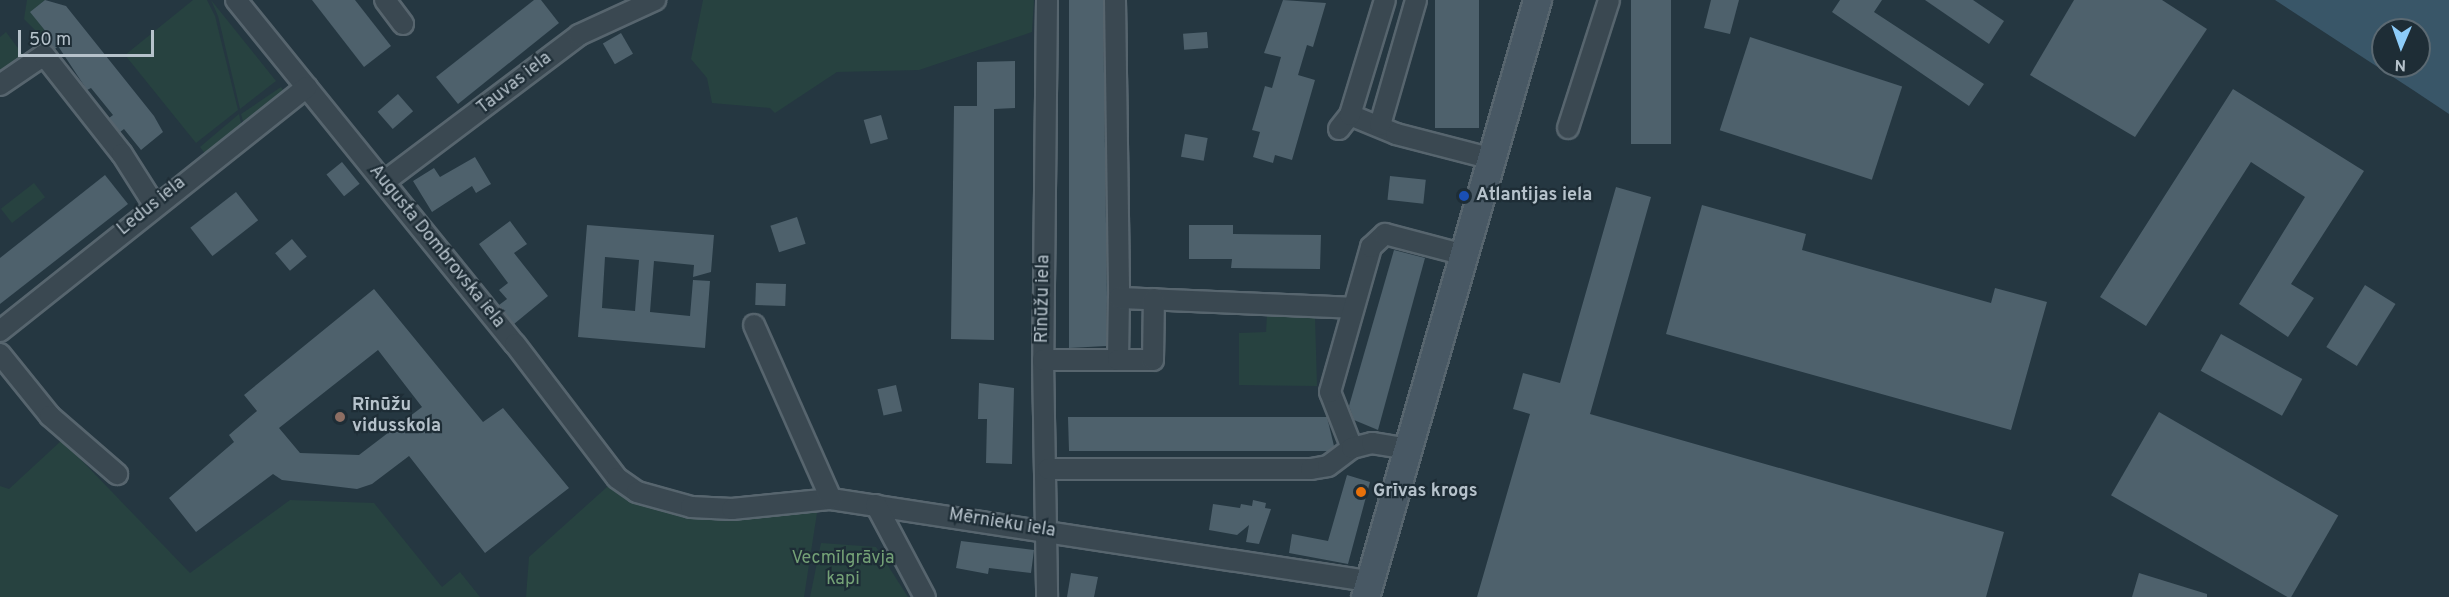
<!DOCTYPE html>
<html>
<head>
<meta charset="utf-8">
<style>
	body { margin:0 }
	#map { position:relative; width:2449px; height:597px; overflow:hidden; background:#253741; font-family:Overpass,sans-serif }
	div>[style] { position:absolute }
	.green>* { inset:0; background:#274240; transform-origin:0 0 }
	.water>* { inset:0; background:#395668 }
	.building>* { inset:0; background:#4e616c; transform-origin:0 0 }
	.roads { filter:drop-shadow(2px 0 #57656e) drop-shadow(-2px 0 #57656e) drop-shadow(0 2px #57656e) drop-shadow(0 -2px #57656e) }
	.street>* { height:20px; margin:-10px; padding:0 10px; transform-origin:10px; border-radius:10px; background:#3a4851 }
	.secondary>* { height:27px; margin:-13.5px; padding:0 13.5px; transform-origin:13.5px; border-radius:13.5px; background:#485864 }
	.dots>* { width:16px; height:16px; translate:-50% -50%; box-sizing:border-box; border:3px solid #1e2d36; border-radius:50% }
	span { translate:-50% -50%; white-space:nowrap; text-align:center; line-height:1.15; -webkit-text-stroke:4.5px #1e2d36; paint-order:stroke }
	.street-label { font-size:18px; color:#b6c2cb }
	.poi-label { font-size:18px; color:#b6c2cb; font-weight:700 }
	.left { translate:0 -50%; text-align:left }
	.park-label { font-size:18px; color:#74a176 }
	.north { position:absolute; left:2371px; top:18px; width:60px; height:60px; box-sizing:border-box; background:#1e2d36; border:2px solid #5b6972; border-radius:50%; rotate:182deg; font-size:16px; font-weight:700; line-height:24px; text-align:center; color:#b6c2cb }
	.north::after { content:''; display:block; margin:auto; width:21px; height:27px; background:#8dccf9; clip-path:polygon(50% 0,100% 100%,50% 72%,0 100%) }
	.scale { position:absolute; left:18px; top:30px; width:136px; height:27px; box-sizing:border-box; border:3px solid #b6c2cb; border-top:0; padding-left:8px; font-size:18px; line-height:21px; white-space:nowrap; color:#b6c2cb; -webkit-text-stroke:4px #1e2d36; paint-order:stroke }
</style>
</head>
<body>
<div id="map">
	<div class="green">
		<i style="clip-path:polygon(27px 0,45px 0,31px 12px,47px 33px,42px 37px,24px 19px)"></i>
		<i style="clip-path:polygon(193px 0,207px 0,215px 16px,238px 110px,196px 143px,125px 55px)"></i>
		<i style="clip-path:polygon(211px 0,276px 81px,240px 109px,218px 16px)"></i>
		<i style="clip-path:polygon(703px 0,1034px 0,1032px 32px,919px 70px,837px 72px,775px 113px,770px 108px,712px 103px,707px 78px,691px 59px)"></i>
		<i style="clip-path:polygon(6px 32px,26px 59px,0 76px,0 37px)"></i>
		<i style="clip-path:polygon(281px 87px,285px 93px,244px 125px,241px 114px)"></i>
		<i style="clip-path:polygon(239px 114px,242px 127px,206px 155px,200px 147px)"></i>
		<i style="left:34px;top:183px;width:18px;height:42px;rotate:52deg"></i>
		<i style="clip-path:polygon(1267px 314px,1315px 316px,1317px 386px,1239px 385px,1239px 333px,1266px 332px)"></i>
		<i style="clip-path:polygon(62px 440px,190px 573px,290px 500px,374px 503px,442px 587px,460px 572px,480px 597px,0 597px,0 486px,9px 489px)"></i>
		<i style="clip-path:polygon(617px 478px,691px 507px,819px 500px,804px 597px,526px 597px,529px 557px)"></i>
		<i style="clip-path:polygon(821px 543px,876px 547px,908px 597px,810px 597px)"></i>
	</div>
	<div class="water">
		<i style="clip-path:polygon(evenodd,2275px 0,2449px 0,2449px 114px,2413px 90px,2275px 0,2383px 30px,2419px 30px,2419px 66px,2383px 66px,2383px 30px)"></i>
	</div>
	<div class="building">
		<i style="clip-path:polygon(45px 0,66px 6px,154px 116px,163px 132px,141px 150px,124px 129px,120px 132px,109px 118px,113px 115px,91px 88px,87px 90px,58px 46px,55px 49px,42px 37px,47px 33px,30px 12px)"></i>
		<i style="clip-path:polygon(312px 0,355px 0,391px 46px,364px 67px)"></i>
		<i style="clip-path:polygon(534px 0,541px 0,559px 23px,458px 104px,436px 77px)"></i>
		<i style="clip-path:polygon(1069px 0,1103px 0,1107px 298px,1106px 346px,1069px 348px)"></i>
		<i style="clip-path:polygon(1283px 0,1326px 3px,1313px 47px,1307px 45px,1298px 75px,1315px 80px,1292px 160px,1275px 155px,1273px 163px,1253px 157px,1260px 132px,1252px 130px,1265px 86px,1272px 88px,1281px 57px,1264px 53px)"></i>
		<i style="left:1435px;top:0;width:44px;height:128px"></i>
		<i style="left:1631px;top:0;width:40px;height:144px"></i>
		<i style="clip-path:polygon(1711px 0,1739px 0,1730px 34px,1704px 28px)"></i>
		<i style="clip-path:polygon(1840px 0,1882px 0,1874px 12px,1984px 84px,1969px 106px,1832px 12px)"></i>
		<i style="clip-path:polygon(1925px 0,1973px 0,2004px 21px,1989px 44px)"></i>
		<i style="clip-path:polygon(2074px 0,2162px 0,2207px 29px,2135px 137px,2030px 75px)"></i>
		<i style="left:1207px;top:32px;width:16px;height:24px;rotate:86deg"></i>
		<i style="left:621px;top:33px;width:24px;height:21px;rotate:60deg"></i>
		<i style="left:1750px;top:37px;width:160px;height:98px;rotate:18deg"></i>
		<i style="clip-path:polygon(1015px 61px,1015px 108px,994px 109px,994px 340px,951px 339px,954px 106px,977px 106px,977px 62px)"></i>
		<i style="clip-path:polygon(2233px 89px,2364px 171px,2291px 284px,2314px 298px,2288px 337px,2239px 304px,2305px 197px,2251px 162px,2146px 326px,2100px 297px)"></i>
		<i style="left:398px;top:94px;width:23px;height:27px;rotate:49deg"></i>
		<i style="left:881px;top:115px;width:25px;height:18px;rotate:74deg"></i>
		<i style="left:1185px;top:134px;width:23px;height:23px;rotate:10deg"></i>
		<i style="clip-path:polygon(475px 157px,491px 184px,476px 193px,472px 186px,432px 212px,413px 181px,434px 168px,440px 177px)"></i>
		<i style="left:342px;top:162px;width:28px;height:20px;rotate:51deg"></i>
		<i style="clip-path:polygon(105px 175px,128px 204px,0 304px,0 258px)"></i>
		<i style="left:1390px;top:176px;width:36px;height:24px;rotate:6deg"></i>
		<i style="clip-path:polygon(1616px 187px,1651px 197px,1590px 414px,2004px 532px,1986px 597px,1477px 597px,1530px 414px,1513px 409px,1523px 373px,1560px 383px)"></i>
		<i style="left:236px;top:192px;width:36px;height:58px;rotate:52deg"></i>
		<i style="clip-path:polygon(1702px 205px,1806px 234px,1802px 250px,1991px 303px,1995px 288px,2047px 302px,2011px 430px,1666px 334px)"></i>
		<i style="left:797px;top:217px;width:28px;height:28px;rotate:72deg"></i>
		<i style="clip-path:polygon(510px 221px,527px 244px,514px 253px,548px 296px,514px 324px,499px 305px,507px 299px,499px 290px,508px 283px,479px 244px)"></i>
		<i style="clip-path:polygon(evenodd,587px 225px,714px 235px,711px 272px,693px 277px,694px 265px,654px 261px,650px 312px,690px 316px,693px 280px,710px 281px,705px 348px,578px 337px,587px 225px,605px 257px,639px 260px,635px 311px,602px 308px,605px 257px)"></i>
		<i style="clip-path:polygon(1189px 225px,1233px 225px,1233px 234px,1321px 235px,1320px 269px,1231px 268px,1232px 259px,1189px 259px)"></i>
		<i style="left:292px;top:239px;width:23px;height:22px;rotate:50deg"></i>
		<i style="clip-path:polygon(1394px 250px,1425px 258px,1378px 430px,1354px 420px,1349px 406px)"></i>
		<i style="left:756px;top:283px;width:30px;height:22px;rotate:2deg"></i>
		<i style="left:2365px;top:285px;width:36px;height:73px;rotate:32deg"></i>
		<i style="clip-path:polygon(evenodd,374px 289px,483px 422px,503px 408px,569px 488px,485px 553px,409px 456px,372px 484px,357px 489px,282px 480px,273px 474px,196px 532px,169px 498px,234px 442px,229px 435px,257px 411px,244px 395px,374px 289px,378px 350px,422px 407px,359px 455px,300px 453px,279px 428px,378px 350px)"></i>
		<i style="left:2221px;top:334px;width:93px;height:42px;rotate:29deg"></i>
		<i style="clip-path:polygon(979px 383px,1014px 388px,1012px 464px,986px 463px,987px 419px,978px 419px)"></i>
		<i style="left:896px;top:385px;width:27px;height:19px;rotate:77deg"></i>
		<i style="left:2159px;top:412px;width:207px;height:96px;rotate:30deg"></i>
		<i style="clip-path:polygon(1068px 417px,1327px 417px,1334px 446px,1328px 451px,1069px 451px)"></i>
		<i style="clip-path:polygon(1347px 475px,1370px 482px,1348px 564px,1289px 553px,1292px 534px,1328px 541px)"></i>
		<i style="clip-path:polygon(1253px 500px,1266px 503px,1265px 508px,1271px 509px,1259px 544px,1246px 542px,1249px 525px,1237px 535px,1209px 530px,1213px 504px,1240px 508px,1241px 504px,1252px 506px)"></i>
		<i style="clip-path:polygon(961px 541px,1034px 550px,1031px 573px,989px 568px,988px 574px,956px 568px)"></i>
		<i style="clip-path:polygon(1071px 573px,1098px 577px,1094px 597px,1067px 597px)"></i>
		<i style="clip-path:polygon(2139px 573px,2207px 594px,2207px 597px,2132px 597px)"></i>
	</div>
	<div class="roads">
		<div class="street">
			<i style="left:236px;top:0;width:443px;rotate:51deg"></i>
			<i style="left:515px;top:344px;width:168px;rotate:52.7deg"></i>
			<i style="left:617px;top:478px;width:24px;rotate:35deg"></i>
			<i style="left:637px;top:492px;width:56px;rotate:15.5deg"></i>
			<i style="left:691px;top:507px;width:41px;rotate:2.8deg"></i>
			<i style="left:732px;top:509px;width:100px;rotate:-5.8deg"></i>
			<i style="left:831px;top:499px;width:542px;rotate:8.7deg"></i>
			<i style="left:385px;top:0;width:30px;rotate:53deg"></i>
			<i style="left:1047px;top:0;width:360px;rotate:90.6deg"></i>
			<i style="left:1043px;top:360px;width:237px;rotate:89deg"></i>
			<i style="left:1115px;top:0;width:298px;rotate:89.2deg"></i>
			<i style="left:0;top:85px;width:53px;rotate:-34.3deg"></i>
			<i style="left:44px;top:55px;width:126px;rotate:51.8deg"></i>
			<i style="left:122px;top:154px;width:62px;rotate:57.6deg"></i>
			<i style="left:1350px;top:115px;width:50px;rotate:22.4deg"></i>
			<i style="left:1396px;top:134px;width:96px;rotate:14.5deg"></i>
			<i style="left:1380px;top:125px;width:130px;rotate:-73.9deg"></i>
			<i style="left:1568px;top:128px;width:134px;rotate:-72.2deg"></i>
			<i style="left:1339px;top:129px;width:18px;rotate:-52deg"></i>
			<i style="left:1350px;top:115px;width:120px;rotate:-73.1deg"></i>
			<i style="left:384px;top:182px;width:244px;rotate:-37deg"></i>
			<i style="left:579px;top:35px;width:84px;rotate:-24.7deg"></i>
			<i style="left:754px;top:325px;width:190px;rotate:66.1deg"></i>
			<i style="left:0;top:331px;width:392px;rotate:-38.5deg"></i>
			<i style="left:0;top:354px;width:80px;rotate:51.1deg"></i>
			<i style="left:50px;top:416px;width:89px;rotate:40.9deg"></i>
			<i style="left:1043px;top:360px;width:75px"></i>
			<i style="left:1118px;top:360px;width:62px;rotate:-89.1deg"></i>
			<i style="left:1119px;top:298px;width:234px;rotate:2.4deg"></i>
			<i style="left:1118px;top:360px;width:35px"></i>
			<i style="left:1153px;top:360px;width:61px;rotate:-89.1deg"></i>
			<i style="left:1352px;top:448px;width:60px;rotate:-111.4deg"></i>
			<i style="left:1330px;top:392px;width:151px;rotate:-74.2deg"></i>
			<i style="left:1371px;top:247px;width:19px;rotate:-43deg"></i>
			<i style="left:1385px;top:234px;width:79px;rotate:14.7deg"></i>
			<i style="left:1048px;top:469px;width:263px"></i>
			<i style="left:1311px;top:469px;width:17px;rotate:-10deg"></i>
			<i style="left:1328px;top:466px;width:30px;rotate:-37deg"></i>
			<i style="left:1352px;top:448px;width:21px;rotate:-14deg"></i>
			<i style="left:1372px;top:443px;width:32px;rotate:9deg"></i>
			<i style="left:876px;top:505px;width:104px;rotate:62deg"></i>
		</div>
		<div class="secondary">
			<i style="left:1365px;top:597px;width:621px;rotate:-73.93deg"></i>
		</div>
	</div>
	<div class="dots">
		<i style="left:1464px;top:196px;background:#1a4fb4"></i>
		<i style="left:340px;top:417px;background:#8d6e63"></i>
		<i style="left:1361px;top:492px;background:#e8710a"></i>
	</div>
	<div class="street-label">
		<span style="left:515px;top:84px;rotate:-38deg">Tauvas iela</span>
		<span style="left:152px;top:207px;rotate:-39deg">Ledus iela</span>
		<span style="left:436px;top:247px;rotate:51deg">Augusta Dombrovska iela</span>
		<span style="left:1044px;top:299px;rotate:-89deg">Rīnūžu iela</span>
		<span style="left:1002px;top:524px;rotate:9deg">Mērnieku iela</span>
	</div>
	<div class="poi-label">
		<span class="left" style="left:1476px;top:196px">Atlantijas iela</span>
		<span class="left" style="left:352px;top:417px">Rīnūžu<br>vidusskola</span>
		<span class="left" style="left:1373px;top:492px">Grīvas krogs</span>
	</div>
	<div class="park-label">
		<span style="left:843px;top:570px">Vecmīlgrāvja<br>kapi</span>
	</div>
	<div class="north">N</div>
	<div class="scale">50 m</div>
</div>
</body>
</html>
